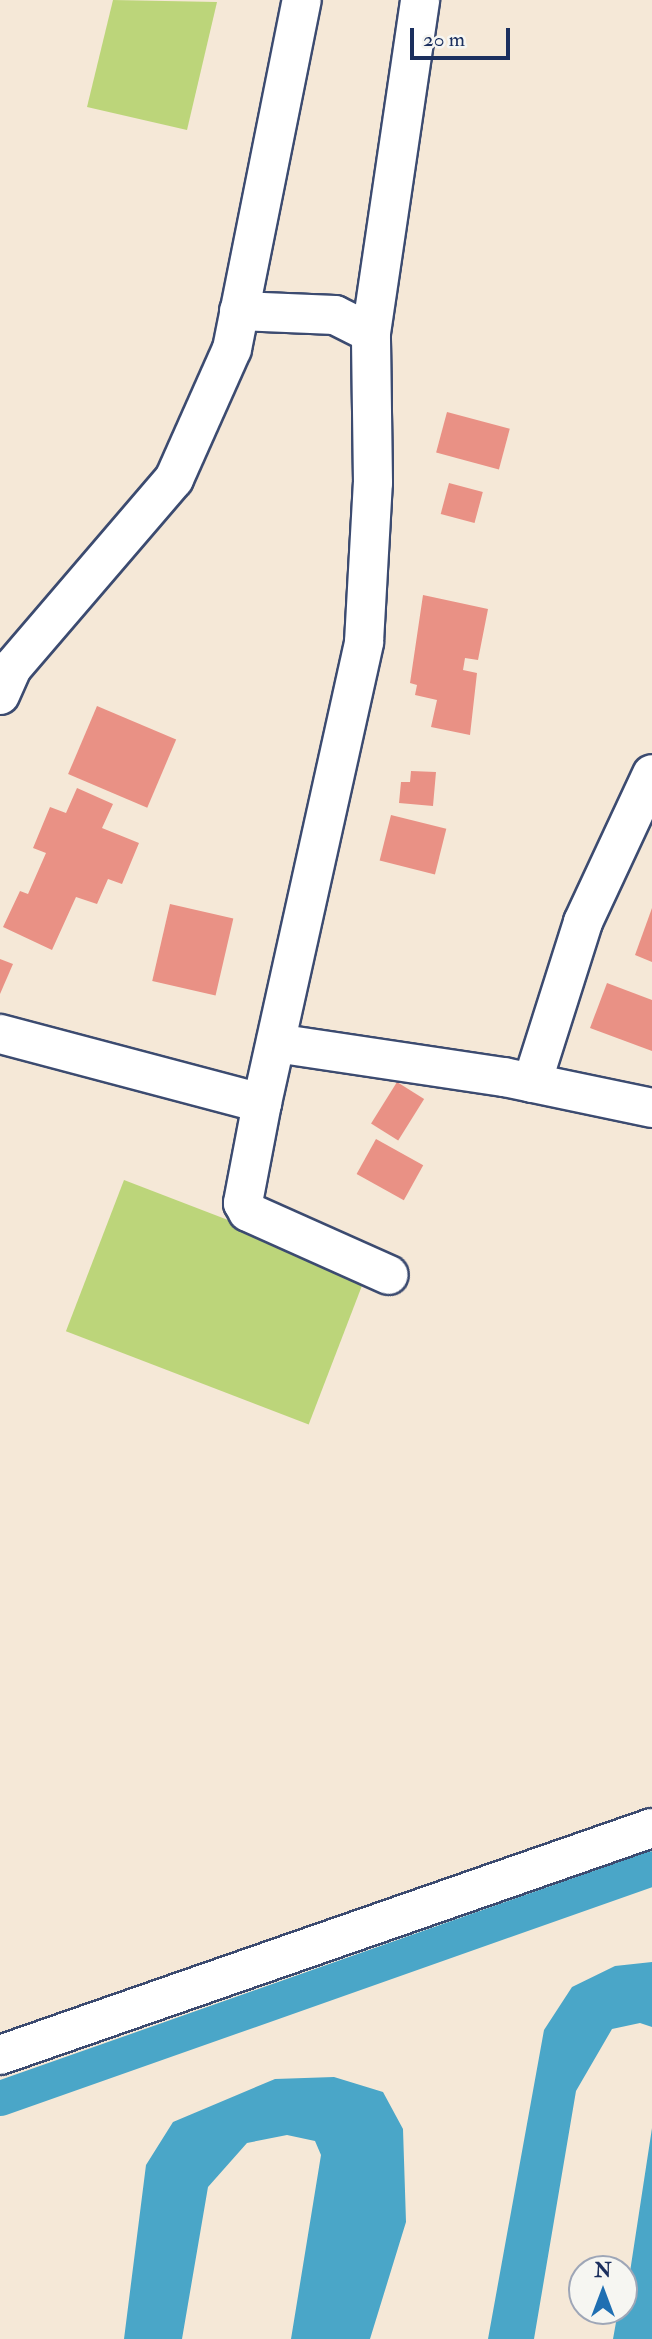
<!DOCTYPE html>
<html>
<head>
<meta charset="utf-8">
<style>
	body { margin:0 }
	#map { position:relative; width:652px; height:2339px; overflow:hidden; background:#f5e8d7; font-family:"IM FELL Double Pica",serif }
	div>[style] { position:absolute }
	.green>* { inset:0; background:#bcd57a; transform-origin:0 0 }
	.water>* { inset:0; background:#4aa6c8 }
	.canal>* { height:35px; margin:-17.5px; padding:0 17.5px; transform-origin:17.5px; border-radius:17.5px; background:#4aa6c8 }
	.building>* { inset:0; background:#e99185; transform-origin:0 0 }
	.roads { filter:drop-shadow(2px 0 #3c4b70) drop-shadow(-2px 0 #3c4b70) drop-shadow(0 2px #3c4b70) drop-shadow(0 -2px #3c4b70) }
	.minor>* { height:38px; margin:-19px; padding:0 19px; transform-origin:19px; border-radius:19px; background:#fff }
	span { translate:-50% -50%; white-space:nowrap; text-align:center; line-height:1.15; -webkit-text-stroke:5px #f6f6f2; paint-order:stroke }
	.north { position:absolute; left:568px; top:2255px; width:70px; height:70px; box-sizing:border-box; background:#f6f6f2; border:2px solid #9ea6b7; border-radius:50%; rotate:0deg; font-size:19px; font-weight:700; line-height:28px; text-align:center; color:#1b2f5e }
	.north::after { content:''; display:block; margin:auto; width:24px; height:32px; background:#1f6fb2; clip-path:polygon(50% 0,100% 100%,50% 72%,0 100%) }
	.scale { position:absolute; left:410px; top:28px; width:100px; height:32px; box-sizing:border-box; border:4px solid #1b2f5e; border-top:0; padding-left:9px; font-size:21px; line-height:24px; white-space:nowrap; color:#1b2f5e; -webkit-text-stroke:5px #f6f6f2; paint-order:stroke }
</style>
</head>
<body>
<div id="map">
	<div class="green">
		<i style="clip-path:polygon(113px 0,217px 2px,187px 130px,87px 107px)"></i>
		<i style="left:124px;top:1180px;width:260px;height:162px;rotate:21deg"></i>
	</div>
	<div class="water">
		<i style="clip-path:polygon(652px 1962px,652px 2027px,640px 2023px,612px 2029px,576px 2091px,534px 2339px,488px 2339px,544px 2030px,572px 1987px,615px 1966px)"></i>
		<i style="clip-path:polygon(334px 2077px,383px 2092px,403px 2129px,406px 2222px,370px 2339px,291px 2339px,321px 2155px,315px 2141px,287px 2135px,247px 2143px,208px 2187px,182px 2339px,124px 2339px,146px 2165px,173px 2122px,275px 2079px)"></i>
		<i style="clip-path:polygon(652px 2128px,652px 2339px,613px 2339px,618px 2311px,624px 2311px)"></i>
	</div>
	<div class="canal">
		<i style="left:0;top:2098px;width:691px;rotate:-19.43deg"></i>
	</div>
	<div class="building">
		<i style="left:447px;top:412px;width:65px;height:42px;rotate:15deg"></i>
		<i style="left:449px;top:483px;width:35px;height:32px;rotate:15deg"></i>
		<i style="clip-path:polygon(423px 595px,488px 609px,478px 660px,465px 658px,463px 670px,477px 673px,470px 735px,431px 727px,437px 700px,415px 695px,417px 685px,410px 683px)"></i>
		<i style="left:97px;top:706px;width:86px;height:74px;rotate:23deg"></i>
		<i style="clip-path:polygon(411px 771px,436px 772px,433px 806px,399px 803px,401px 782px,410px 782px)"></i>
		<i style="clip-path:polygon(77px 788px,113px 804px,102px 828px,139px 843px,122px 884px,108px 879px,97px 904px,76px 897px,52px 950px,3px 927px,20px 891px,28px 894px,46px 853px,33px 848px,50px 807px,66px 813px)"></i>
		<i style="left:391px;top:815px;width:57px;height:47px;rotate:14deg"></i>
		<i style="left:170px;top:904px;width:65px;height:79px;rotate:13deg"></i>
		<i style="clip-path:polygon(652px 908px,652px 962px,635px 955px)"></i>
		<i style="clip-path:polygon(0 959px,13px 964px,0 994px)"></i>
		<i style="clip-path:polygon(607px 983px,652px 1000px,652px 1051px,590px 1028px)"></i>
		<i style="left:397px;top:1082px;width:32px;height:49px;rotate:32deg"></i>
		<i style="left:376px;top:1139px;width:54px;height:40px;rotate:29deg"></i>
	</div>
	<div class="roads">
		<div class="minor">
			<i style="left:239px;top:311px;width:96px;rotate:2.4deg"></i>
			<i style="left:335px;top:315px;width:40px;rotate:26.6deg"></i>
			<i style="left:0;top:695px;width:30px;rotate:-66deg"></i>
			<i style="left:12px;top:668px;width:249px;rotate:-49.4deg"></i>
			<i style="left:174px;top:479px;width:142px;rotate:-66deg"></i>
			<i style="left:232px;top:349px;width:356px;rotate:-78.7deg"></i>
			<i style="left:0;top:1034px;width:271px;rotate:14.8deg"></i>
			<i style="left:262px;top:1103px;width:472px;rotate:-77.5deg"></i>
			<i style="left:364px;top:642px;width:159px;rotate:-86.8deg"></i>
			<i style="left:373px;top:483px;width:150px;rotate:-90.8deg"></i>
			<i style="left:371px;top:333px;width:337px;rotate:-81.6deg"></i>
			<i style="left:276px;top:1043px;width:231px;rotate:8.5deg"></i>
			<i style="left:504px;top:1077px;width:151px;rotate:11.8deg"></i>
			<i style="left:532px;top:1083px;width:169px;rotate:-72.4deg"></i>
			<i style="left:583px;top:922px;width:163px;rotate:-65deg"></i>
			<i style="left:262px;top:1103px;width:102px;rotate:100.8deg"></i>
			<i style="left:243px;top:1203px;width:10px;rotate:61deg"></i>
			<i style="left:248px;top:1212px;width:154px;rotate:24.1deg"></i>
			<i style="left:0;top:2055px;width:690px;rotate:-19.2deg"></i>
		</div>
	</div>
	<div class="north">N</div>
	<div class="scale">20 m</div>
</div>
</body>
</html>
